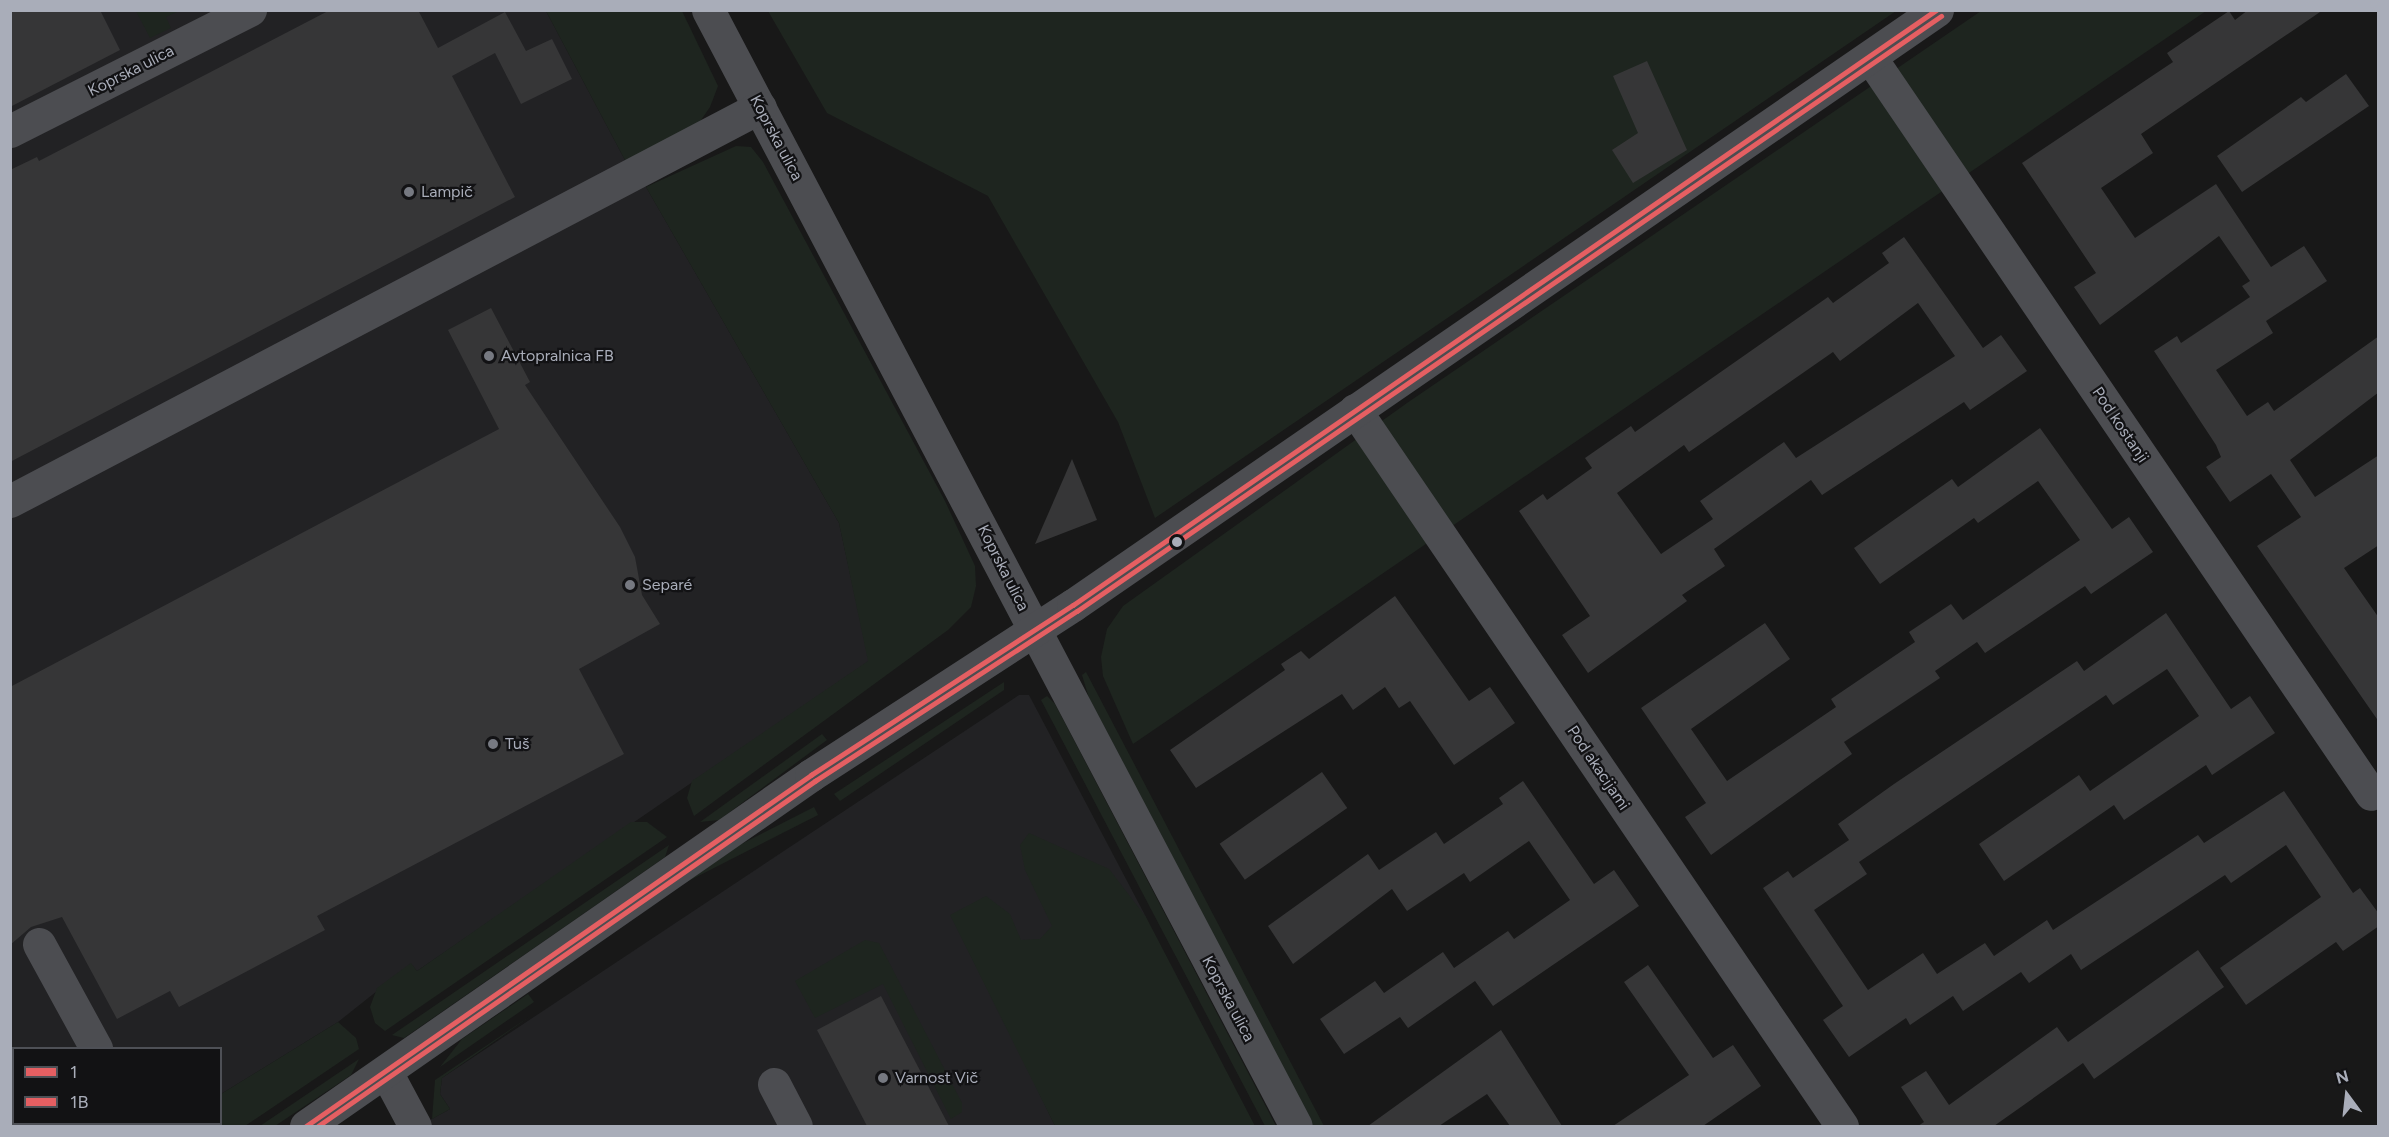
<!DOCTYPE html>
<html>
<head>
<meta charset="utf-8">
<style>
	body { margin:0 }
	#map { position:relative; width:2389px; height:1137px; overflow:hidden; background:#181818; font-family:Figtree,sans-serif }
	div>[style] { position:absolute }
	.built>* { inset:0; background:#222224 }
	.green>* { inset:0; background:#1e251f; transform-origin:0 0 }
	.building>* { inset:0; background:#363637; transform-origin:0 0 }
	.minor>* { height:33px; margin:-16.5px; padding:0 16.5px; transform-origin:16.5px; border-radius:16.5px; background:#4c4d51 }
	.bus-1>* { height:4.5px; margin:-2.25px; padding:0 2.25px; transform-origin:2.25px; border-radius:2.25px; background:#e55f62 }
	.bus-2>* { height:4.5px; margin:-2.25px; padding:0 2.25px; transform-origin:2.25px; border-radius:2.25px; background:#e55f62 }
	.dots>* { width:16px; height:16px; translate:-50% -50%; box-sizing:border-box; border:3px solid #121214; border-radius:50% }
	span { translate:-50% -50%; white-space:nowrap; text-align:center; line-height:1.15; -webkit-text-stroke:4.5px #121214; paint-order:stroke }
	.street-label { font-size:16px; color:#a9adb9 }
	.poi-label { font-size:16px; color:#a9adb9 }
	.left { translate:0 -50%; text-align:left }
	.frame { position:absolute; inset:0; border:12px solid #a9adb9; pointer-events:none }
	.legend { position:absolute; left:12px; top:1047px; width:210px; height:78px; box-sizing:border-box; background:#121214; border:2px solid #4e5056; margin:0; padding:8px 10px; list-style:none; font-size:18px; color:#a9adb9 }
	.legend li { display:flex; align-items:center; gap:12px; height:30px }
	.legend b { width:30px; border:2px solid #4e5056 }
	.north { position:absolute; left:2317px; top:1065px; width:60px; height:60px; -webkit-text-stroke:4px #121214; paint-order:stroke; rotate:345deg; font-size:16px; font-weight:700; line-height:24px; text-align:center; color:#a9adb9 }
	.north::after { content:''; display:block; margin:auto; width:21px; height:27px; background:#a9adb9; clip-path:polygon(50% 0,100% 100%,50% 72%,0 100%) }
</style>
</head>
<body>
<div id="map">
	<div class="built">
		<i style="clip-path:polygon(10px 11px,546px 11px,626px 162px,646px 187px,839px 523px,869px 661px,417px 971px,411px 964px,338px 1022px,221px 1094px,220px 1048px,14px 1048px,14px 1124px,177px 1124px,173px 1126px,11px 1126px)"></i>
		<i style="clip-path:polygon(1019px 695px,1029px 695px,1146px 917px,984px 977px,1055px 1126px,419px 1126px,450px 1109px,440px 1094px,442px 1078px)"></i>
	</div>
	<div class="green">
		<i style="clip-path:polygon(136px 11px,179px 11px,166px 17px,171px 28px,150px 38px)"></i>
		<i style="clip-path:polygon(546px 11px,682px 11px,718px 86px,710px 107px,699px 123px,626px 162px)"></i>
		<i style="clip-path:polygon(768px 11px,1896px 11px,1155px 518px,1118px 422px,988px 196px,827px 113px)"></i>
		<i style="clip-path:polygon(1981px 11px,2206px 11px,1133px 744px,1103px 676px,1101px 657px,1107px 629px,1123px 606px,1407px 403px)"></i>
		<i style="clip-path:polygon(736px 146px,751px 147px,763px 162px,945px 501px,975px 566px,976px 586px,971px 607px,948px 630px,694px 816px,687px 798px,692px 781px,868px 661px,839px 523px,646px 187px)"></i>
		<i style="clip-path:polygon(1086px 672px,1324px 1126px,1313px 1126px,1089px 698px,1082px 675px)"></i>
		<i style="clip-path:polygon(1004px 682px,1004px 690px,840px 801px,834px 794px)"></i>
		<i style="clip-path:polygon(1047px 696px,1055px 704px,1276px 1126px,1265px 1126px,1041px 700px)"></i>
		<i style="clip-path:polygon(822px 734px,827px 740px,719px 820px,700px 822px)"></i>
		<i style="left:814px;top:807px;width:9px;height:303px;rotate:63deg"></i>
		<i style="clip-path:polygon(631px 822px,647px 822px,667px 837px,385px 1031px,375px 1023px,370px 1007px,377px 988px,411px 963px,417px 971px)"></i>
		<i style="clip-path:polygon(1029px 833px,1109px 869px,1146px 917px,1255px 1126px,1055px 1126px,950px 915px,986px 896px,1010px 914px,1021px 940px,1040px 939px,1052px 926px,1025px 870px,1020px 845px)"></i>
		<i style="clip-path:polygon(669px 845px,665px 857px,404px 1038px,392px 1035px)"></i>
		<i style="clip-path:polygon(865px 940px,879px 943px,962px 1103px,962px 1112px,951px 1119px,883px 984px,815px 1018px,795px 981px)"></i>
		<i style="clip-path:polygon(528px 994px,534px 1002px,440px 1067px,462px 1039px)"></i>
		<i style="clip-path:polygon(532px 1015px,442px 1078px,440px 1094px,450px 1109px,432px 1119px,435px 1080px)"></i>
		<i style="clip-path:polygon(338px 1022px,356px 1038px,359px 1049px,245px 1126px,173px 1126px,220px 1124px,221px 1094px)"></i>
		<i style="clip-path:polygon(359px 1059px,351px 1075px,275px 1126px,260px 1126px)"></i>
	</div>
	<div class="building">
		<i style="clip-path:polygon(10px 10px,100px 10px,120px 50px,10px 107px)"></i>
		<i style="clip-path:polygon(330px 10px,418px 10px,438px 48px,505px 12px,526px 51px,552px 39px,572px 79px,521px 104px,495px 53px,452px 76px,515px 197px,10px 462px,10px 170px,37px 157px,39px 161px)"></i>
		<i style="clip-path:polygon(2248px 10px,2323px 10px,2141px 134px,2153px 153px,2101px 188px,2135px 238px,2216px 184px,2271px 267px,2304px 246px,2327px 281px,2266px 321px,2273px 333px,2216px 370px,2247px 416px,2268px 402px,2274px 411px,2379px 336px,2379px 392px,2290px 460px,2315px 497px,2379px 455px,2379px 545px,2344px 568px,2379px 618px,2379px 722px,2257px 546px,2301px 517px,2271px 474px,2230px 502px,2206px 467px,2221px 457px,2216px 445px,2154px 351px,2177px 336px,2181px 343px,2250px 297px,2242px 286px,2250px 281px,2219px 236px,2100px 325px,2074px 287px,2096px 273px,2022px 163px,2173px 62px,2167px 53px,2229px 11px,2235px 20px)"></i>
		<i style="clip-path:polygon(1647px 61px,1687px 150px,1633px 183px,1612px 150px,1638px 133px,1613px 76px)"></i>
		<i style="clip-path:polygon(2346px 74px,2369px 106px,2242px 192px,2217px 156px,2301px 97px,2306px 102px)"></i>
		<i style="clip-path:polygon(evenodd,1904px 237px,1983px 348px,2001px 335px,2027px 371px,1970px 410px,1964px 402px,1822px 495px,1811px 480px,1714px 549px,1725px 566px,1682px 595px,1687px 601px,1588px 673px,1562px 635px,1590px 616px,1519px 511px,1543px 494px,1547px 500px,1592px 468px,1585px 458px,1631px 426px,1635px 432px,1828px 297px,1833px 303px,1889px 263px,1882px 253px,1904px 237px,1918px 303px,1955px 356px,1796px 458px,1784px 442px,1700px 501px,1713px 519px,1661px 554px,1617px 493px,1684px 445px,1689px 452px,1833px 352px,1840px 361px,1918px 303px)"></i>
		<i style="clip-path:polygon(491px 308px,530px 382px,525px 385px,620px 527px,635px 557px,642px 595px,660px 624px,579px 669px,624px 754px,317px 916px,325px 930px,179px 1007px,170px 991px,117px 1019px,62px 917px,31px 927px,10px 945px,10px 687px,499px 429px,448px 330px)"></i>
		<i style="clip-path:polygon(2040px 428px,2112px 529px,2129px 517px,2153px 552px,2091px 594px,2085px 586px,1985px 653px,1977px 642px,1935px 671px,1940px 678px,1844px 742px,1852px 754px,1711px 855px,1685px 817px,1706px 803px,1641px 708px,1765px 623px,1790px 659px,1691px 729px,1727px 781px,1836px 707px,1831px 699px,1915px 642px,1909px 632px,1951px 604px,1963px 620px,2080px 540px,2038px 481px,1978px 523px,1974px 518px,1880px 584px,1854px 548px,1952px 479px,1958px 487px)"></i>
		<i style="clip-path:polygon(1072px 459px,1097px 520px,1035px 544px)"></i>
		<i style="clip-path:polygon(1395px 596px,1469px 701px,1490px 687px,1515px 723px,1454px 765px,1410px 701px,1399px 708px,1385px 687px,1353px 710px,1342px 694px,1196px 788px,1170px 750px,1285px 670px,1281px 664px,1301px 651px,1309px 659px)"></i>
		<i style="clip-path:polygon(2166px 613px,2231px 709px,2250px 696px,2275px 733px,2212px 775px,2206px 765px,2124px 820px,2114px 805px,2004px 881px,1979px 844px,2079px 775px,2090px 791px,2199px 716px,2167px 669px,2113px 705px,2106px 695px,1859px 862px,1867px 874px,1814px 910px,1868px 990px,1923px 953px,1937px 974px,1985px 943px,1994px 956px,2047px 920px,2053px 930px,2198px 835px,2204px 843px,2284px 791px,2353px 893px,2360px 888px,2379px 914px,2379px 926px,2343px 951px,2336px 942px,2246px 1005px,2220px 968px,2321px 897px,2286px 845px,2231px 883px,2225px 875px,2081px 970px,2071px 954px,2029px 983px,2021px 972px,1963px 1011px,1953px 996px,1910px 1025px,1906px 1018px,1849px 1057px,1823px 1020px,1843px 1006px,1763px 888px,1788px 871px,1793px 878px,1849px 840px,1838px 824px,1894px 784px,2077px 661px,2084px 671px)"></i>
		<i style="left:1322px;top:772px;width:44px;height:125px;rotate:55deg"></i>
		<i style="clip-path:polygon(1523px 781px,1594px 884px,1614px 870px,1639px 906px,1493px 1006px,1475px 981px,1408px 1028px,1400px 1017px,1344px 1054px,1320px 1019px,1375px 981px,1384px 993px,1443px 952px,1454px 968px,1508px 931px,1514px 939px,1570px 900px,1529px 841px,1470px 882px,1464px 873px,1407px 911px,1392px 889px,1293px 964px,1268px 926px,1368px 854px,1379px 870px,1436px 832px,1444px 844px,1503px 804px,1499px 798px)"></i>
		<i style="clip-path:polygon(2198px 950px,2224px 987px,2094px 1079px,2083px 1063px,1994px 1126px,1918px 1126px,1924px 1122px,1901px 1087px,1926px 1071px,1949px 1105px,2057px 1027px,2068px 1042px)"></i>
		<i style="clip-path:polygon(1648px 965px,1713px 1058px,1733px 1045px,1761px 1086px,1703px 1126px,1613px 1126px,1689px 1075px,1624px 982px)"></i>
		<i style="clip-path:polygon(881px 996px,949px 1126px,867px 1126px,817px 1030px)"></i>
		<i style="clip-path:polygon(1501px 1030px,1562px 1126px,1510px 1126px,1487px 1094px,1439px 1126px,1368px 1126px)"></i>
	</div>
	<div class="minor">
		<i style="left:708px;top:10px;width:1261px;rotate:62.22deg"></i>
		<i style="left:1870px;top:57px;width:891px;rotate:55.79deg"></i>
		<i style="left:10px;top:131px;width:269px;rotate:-26.8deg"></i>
		<i style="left:1355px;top:410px;width:866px;rotate:55.78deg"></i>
		<i style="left:10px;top:501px;width:847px;rotate:-27.71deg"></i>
		<i style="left:39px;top:944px;width:119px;rotate:61.3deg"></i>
		<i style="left:386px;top:1072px;width:61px;rotate:61.8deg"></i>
		<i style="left:774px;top:1084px;width:47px;rotate:62.4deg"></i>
		<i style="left:137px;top:1124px;width:2px;rotate:63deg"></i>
		<i style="left:306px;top:1126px;width:615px;rotate:-34.8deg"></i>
		<i style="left:811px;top:775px;width:312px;rotate:-33deg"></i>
		<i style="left:1073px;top:605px;width:1049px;rotate:-34.55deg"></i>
	</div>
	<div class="bus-1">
		<i style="left:306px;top:1126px;width:615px;rotate:-34.8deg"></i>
		<i style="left:811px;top:775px;width:312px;rotate:-33deg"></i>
		<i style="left:1073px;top:605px;width:1048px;rotate:-34.58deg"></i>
	</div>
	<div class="bus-2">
		<i style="left:318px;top:1126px;width:605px;rotate:-34.77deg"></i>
		<i style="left:815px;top:781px;width:312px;rotate:-33deg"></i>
		<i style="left:1077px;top:611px;width:1049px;rotate:-34.55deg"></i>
	</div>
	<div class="dots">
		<i style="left:409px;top:192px;background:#767981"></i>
		<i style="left:489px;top:356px;background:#767981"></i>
		<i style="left:1177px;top:542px;background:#a9adb9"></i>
		<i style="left:630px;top:585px;background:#767981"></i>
		<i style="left:493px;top:744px;background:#767981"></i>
		<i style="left:883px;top:1078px;background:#767981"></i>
	</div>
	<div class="street-label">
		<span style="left:131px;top:71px;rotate:-27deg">Koprska ulica</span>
		<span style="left:776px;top:138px;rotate:62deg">Koprska ulica</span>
		<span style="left:2120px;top:425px;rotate:56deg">Pod kostanji</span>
		<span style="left:1003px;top:568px;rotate:63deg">Koprska ulica</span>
		<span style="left:1598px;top:768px;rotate:56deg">Pod akacijami</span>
		<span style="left:1228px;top:999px;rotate:62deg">Koprska ulica</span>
	</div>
	<div class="poi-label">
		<span class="left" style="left:421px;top:192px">Lampič</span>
		<span class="left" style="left:501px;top:356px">Avtopralnica FB</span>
		<span class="left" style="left:642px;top:585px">Separé</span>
		<span class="left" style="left:505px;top:744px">Tuš</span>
		<span class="left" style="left:895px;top:1078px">Varnost Vič</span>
	</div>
	<div class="frame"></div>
	<ul class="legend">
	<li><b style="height:8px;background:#e55f62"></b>1</li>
	<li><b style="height:8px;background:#e55f62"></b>1B</li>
	</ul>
	<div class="north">N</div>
</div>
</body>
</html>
